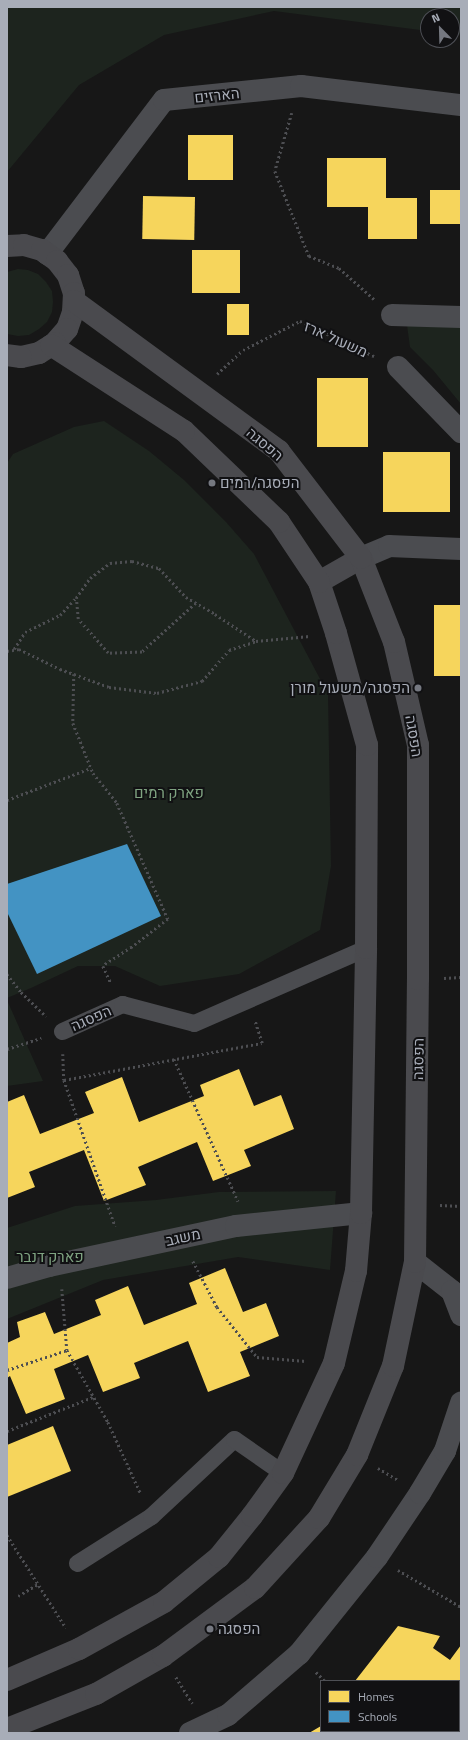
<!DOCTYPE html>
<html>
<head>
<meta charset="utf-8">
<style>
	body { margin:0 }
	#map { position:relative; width:468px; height:1740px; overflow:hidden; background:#171717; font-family:"Titillium Web",Heebo,sans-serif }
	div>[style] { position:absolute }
	.green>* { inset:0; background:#1d241e }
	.homes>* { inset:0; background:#f6d55c; transform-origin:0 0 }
	.schools>* { inset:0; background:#4393c3 }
	.path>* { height:2.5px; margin-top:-1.25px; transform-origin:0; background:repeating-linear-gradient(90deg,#4d4e52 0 2px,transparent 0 5px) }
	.lane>* { height:17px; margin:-8.5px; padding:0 8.5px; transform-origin:8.5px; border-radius:8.5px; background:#4b4c50 }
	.street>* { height:22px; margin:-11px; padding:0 11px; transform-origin:11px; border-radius:11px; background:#4b4c50 }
	.secondary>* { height:22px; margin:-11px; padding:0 11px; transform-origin:11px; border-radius:11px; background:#4a4a4e }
	.dots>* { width:11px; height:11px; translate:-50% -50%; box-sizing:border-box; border:2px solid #111113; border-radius:50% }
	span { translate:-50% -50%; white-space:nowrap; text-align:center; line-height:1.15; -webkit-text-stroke:4px #111113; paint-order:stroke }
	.street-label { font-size:15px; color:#a8adb8 }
	.poi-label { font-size:15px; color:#a8adb8 }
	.left { translate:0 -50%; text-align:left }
	.right { translate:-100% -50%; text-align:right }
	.park-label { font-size:15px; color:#7fa381 }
	.frame { position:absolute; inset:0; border:8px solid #a8adb8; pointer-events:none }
	.legend { position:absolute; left:320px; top:1680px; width:140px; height:52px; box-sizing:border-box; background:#111113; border:1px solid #4d4f55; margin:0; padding:5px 7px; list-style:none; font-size:12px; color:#a8adb8 }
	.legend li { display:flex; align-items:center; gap:8px; height:20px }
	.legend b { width:20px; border:1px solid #4d4f55 }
	.north { position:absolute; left:420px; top:8px; width:40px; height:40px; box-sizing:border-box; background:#111113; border:1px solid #4d4f55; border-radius:50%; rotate:337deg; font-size:11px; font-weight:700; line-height:16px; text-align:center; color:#a8adb8 }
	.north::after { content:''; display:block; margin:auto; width:14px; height:18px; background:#757880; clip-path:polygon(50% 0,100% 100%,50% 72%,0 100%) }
</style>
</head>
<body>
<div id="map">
	<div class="green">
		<i style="clip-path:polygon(7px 7px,461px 7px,461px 35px,452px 33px,452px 16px,428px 16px,428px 31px,274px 11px,164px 35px,79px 85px,7px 172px)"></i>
		<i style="clip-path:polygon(18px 269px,28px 270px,38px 274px,46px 282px,52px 291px,53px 302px,52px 312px,47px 322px,39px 329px,29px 335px,18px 336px,7px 334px,7px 272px)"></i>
		<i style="clip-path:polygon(407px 325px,461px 327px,461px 404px,433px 370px,410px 347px)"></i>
		<i style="clip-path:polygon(104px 421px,149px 451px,184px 480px,226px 522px,254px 554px,328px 694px,331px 866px,320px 930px,239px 974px,160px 986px,115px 966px,78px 966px,31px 988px,7px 998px,7px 463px,13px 454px,74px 427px)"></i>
		<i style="clip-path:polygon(7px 1000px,26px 1043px,43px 1081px,7px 1086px)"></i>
		<i style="clip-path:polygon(336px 1191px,330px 1270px,238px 1257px,103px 1280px,7px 1319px,7px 1228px,75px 1206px,156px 1200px,219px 1192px)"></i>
	</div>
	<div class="homes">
		<i style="left:233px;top:135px;width:45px;height:45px;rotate:90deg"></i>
		<i style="clip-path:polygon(327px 158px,386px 158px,386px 198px,417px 198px,417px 239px,368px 239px,368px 207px,327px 207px)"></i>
		<i style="left:430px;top:190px;width:31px;height:34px"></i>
		<i style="left:143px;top:196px;width:52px;height:43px;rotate:1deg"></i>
		<i style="left:192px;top:250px;width:48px;height:43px"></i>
		<i style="left:227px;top:304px;width:22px;height:31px"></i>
		<i style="left:368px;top:378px;width:69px;height:51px;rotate:90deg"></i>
		<i style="left:450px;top:452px;width:60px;height:67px;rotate:90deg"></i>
		<i style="left:434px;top:605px;width:27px;height:71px"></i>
		<i style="clip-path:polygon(239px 1069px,254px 1106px,281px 1095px,294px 1129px,244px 1150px,251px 1166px,213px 1181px,197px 1142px,138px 1167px,146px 1185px,104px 1201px,84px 1150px,29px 1172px,35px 1187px,7px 1198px,7px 1102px,24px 1095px,40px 1134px,94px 1113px,85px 1092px,122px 1077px,139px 1122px,204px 1096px,200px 1085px)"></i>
		<i style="clip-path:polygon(225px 1268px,243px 1312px,266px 1303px,279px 1336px,240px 1352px,250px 1376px,208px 1392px,188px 1341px,134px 1363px,140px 1378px,103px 1392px,88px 1355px,54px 1369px,65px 1399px,26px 1414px,10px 1376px,7px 1378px,7px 1343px,20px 1337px,17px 1322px,45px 1312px,54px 1334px,101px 1315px,95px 1300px,128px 1286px,144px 1325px,197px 1304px,189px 1283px)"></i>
		<i style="clip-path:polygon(53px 1426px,71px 1471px,7px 1497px,7px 1445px)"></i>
		<i style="clip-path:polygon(398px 1626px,440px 1636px,433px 1648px,450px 1660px,461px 1645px,461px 1733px,400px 1733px,402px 1731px,459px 1731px,459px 1681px,355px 1681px)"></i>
		<i style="clip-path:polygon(321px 1726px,321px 1731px,343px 1731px,346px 1733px,309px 1733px)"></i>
	</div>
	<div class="schools">
		<i style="clip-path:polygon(127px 844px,161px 916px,37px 974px,7px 912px,7px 884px)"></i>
	</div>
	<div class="path">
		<i style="left:292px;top:113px;width:60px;rotate:106.3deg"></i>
		<i style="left:275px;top:171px;width:92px;rotate:68.2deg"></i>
		<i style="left:309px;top:256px;width:32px;rotate:22deg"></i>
		<i style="left:339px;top:268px;width:47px;rotate:41.5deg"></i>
		<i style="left:217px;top:374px;width:35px;rotate:-43deg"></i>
		<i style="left:243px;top:350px;width:64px;rotate:-27deg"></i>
		<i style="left:300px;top:321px;width:82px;rotate:25.3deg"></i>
		<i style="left:196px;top:603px;width:73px;rotate:137.8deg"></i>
		<i style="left:142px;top:652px;width:34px;rotate:178deg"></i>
		<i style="left:108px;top:653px;width:45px;rotate:-131.4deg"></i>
		<i style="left:78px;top:619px;width:21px;rotate:-95deg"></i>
		<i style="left:76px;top:598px;width:24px;rotate:-55deg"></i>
		<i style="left:90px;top:578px;width:25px;rotate:-37deg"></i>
		<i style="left:110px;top:563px;width:22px;rotate:-5deg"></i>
		<i style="left:132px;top:561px;width:28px;rotate:15deg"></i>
		<i style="left:159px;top:568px;width:40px;rotate:47deg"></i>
		<i style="left:186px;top:597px;width:34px;rotate:30deg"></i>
		<i style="left:215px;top:614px;width:49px;rotate:33.4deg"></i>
		<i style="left:14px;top:649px;width:20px;rotate:-57deg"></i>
		<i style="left:25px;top:632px;width:39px;rotate:-26deg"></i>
		<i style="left:60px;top:615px;width:23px;rotate:-47deg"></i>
		<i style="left:7px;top:651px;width:12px;rotate:-9deg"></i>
		<i style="left:19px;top:649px;width:46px;rotate:26deg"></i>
		<i style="left:60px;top:669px;width:52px;rotate:20.2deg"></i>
		<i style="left:109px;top:687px;width:48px;rotate:7.1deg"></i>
		<i style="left:157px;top:693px;width:47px;rotate:-14.9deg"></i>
		<i style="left:202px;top:681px;width:41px;rotate:-48.9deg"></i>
		<i style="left:229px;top:650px;width:28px;rotate:-18deg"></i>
		<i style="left:256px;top:641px;width:54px;rotate:-5.3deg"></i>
		<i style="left:74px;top:674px;width:49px;rotate:91.2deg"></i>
		<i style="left:73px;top:723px;width:54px;rotate:68.2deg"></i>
		<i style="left:93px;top:773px;width:38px;rotate:51deg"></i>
		<i style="left:117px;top:803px;width:127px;rotate:66.3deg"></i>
		<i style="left:168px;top:919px;width:46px;rotate:142.1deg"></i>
		<i style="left:132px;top:947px;width:35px;rotate:147deg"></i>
		<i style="left:103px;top:966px;width:19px;rotate:65deg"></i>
		<i style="left:7px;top:800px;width:90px;rotate:-20.9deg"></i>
		<i style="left:7px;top:974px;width:23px;rotate:52deg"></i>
		<i style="left:21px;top:992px;width:35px;rotate:44deg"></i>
		<i style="left:444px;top:978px;width:17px;rotate:-3deg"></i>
		<i style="left:7px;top:1049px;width:36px;rotate:-18deg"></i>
		<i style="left:63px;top:1054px;width:26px;rotate:88deg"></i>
		<i style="left:64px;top:1080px;width:155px;rotate:70.7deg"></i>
		<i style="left:174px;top:1059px;width:156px;rotate:65.7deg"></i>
		<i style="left:64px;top:1080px;width:201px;rotate:-10.6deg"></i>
		<i style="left:262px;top:1043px;width:23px;rotate:-108deg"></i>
		<i style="left:440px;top:1205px;width:21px;rotate:3deg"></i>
		<i style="left:193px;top:1261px;width:52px;rotate:62.4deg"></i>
		<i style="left:217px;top:1307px;width:64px;rotate:51.3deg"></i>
		<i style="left:257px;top:1357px;width:49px;rotate:4.7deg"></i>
		<i style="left:62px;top:1289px;width:61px;rotate:85.3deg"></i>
		<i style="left:67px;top:1350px;width:83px;rotate:60.3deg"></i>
		<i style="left:108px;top:1422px;width:79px;rotate:65.4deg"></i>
		<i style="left:7px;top:1370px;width:63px;rotate:-18.4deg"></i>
		<i style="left:7px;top:1431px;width:92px;rotate:-21.6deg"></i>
		<i style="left:378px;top:1468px;width:23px;rotate:31deg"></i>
		<i style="left:7px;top:1535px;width:110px;rotate:57.6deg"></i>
		<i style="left:398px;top:1570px;width:73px;rotate:30.4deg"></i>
		<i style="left:18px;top:1596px;width:23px;rotate:-31deg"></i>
		<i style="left:316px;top:1672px;width:13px;rotate:45deg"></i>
		<i style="left:176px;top:1677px;width:31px;rotate:58deg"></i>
		<i style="left:372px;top:1731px;width:3px;rotate:45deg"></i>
	</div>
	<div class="lane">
		<i style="left:62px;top:1031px;width:66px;rotate:-24.2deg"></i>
		<i style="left:122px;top:1004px;width:74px;rotate:14.8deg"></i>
		<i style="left:194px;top:1023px;width:188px;rotate:-23.6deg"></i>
		<i style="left:77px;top:1563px;width:88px;rotate:-32.4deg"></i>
		<i style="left:151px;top:1516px;width:113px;rotate:-42.9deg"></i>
		<i style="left:234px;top:1439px;width:60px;rotate:34.8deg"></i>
	</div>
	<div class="street">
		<i style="left:47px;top:254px;width:193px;rotate:-52.8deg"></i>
		<i style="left:164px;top:100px;width:138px;rotate:-5.8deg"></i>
		<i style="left:301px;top:86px;width:161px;rotate:6.8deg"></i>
		<i style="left:392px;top:315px;width:69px;rotate:1.7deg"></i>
		<i style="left:398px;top:367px;width:91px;rotate:45.9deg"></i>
		<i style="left:361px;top:558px;width:30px;rotate:-23deg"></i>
		<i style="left:389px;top:546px;width:72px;rotate:2.4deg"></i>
		<i style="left:415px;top:1262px;width:47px;rotate:38.1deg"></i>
		<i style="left:452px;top:1291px;width:26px;rotate:69deg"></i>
		<i style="left:7px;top:1278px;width:44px;rotate:-15.9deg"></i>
		<i style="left:49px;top:1266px;width:191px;rotate:-12.1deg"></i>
		<i style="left:236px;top:1226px;width:126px;rotate:-5.9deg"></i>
		<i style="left:190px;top:1733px;width:42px;rotate:-25.3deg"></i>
		<i style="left:228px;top:1715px;width:94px;rotate:-40.7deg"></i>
		<i style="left:299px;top:1654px;width:124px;rotate:-51.2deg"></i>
		<i style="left:377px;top:1557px;width:77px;rotate:-56.1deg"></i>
		<i style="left:420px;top:1493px;width:49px;rotate:-59.2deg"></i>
		<i style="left:445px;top:1451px;width:51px;rotate:-71.6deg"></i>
	</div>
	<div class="secondary">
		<i style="left:7px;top:246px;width:17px;rotate:-3deg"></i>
		<i style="left:24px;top:245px;width:19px;rotate:16deg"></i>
		<i style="left:42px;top:250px;width:19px;rotate:36deg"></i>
		<i style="left:57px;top:261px;width:18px;rotate:52deg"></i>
		<i style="left:68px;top:275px;width:19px;rotate:72deg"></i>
		<i style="left:74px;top:293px;width:19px;rotate:93deg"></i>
		<i style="left:73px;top:312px;width:18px;rotate:109deg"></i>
		<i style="left:67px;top:329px;width:18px;rotate:131deg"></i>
		<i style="left:55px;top:343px;width:19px;rotate:148deg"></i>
		<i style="left:39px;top:353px;width:18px;rotate:167deg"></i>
		<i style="left:21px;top:357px;width:14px;rotate:-172deg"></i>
		<i style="left:319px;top:582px;width:48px;rotate:-29.7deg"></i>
		<i style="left:7px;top:1680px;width:78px;rotate:-23.3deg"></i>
		<i style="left:79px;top:1649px;width:97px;rotate:-28.9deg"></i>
		<i style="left:164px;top:1602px;width:71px;rotate:-39.3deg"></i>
		<i style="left:219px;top:1557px;width:53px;rotate:-51.2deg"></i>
		<i style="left:252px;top:1516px;width:53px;rotate:-54.2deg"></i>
		<i style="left:283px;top:1473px;width:121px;rotate:-65.1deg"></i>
		<i style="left:334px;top:1363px;width:95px;rotate:-76.6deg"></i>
		<i style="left:356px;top:1271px;width:58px;rotate:-85.1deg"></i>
		<i style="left:361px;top:1213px;width:265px;rotate:-88.9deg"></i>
		<i style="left:366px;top:948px;width:203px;rotate:-89.7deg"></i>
		<i style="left:367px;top:745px;width:116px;rotate:-105.5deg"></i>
		<i style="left:336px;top:633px;width:54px;rotate:-108.4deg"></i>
		<i style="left:319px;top:582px;width:72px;rotate:-123.7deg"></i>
		<i style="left:279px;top:522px;width:132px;rotate:-136.2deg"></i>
		<i style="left:184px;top:431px;width:158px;rotate:-147.1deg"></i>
		<i style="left:7px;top:1729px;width:96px;rotate:-21.5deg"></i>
		<i style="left:96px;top:1694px;width:77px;rotate:-29.6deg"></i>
		<i style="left:163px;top:1656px;width:114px;rotate:-36.5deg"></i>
		<i style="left:255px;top:1588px;width:95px;rotate:-47.6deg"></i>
		<i style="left:319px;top:1518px;width:74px;rotate:-58.9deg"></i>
		<i style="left:357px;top:1455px;width:96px;rotate:-68deg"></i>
		<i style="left:393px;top:1366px;width:106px;rotate:-78.1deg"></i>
		<i style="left:415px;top:1262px;width:283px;rotate:-89.4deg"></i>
		<i style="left:418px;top:979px;width:234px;rotate:-90deg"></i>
		<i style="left:418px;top:745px;width:106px;rotate:-103.1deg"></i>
		<i style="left:394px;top:642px;width:90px;rotate:-111.4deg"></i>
		<i style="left:361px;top:558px;width:135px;rotate:-127.5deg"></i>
		<i style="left:279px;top:451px;width:254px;rotate:-143.8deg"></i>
	</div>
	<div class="dots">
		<i style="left:212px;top:483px;background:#757880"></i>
		<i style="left:418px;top:688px;background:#757880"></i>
		<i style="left:210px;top:1629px;background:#757880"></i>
	</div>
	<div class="street-label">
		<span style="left:217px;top:95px;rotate:-6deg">הארזים</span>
		<span style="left:336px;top:339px;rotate:24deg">משעול ארז</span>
		<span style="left:265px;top:444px;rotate:40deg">הפסגה</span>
		<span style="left:414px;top:736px;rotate:81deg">הפסגה</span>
		<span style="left:91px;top:1018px;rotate:-24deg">הפסגה</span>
		<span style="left:418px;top:1059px;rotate:-89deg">הפסגה</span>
		<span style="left:183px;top:1237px;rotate:-12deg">משגב</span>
	</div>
	<div class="poi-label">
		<span class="left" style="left:220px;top:483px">הפסגה/רמים</span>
		<span class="right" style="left:410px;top:688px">הפסגה/משעול מורן</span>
		<span class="left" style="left:218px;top:1629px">הפסגה</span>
	</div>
	<div class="park-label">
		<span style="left:169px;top:793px">פארק רמים</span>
		<span style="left:50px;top:1257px">פארק דנבר</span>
	</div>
	<div class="frame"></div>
	<ul class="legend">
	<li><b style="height:11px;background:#f6d55c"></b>Homes</li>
	<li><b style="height:11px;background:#4393c3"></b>Schools</li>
	</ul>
	<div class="north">N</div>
</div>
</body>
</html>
